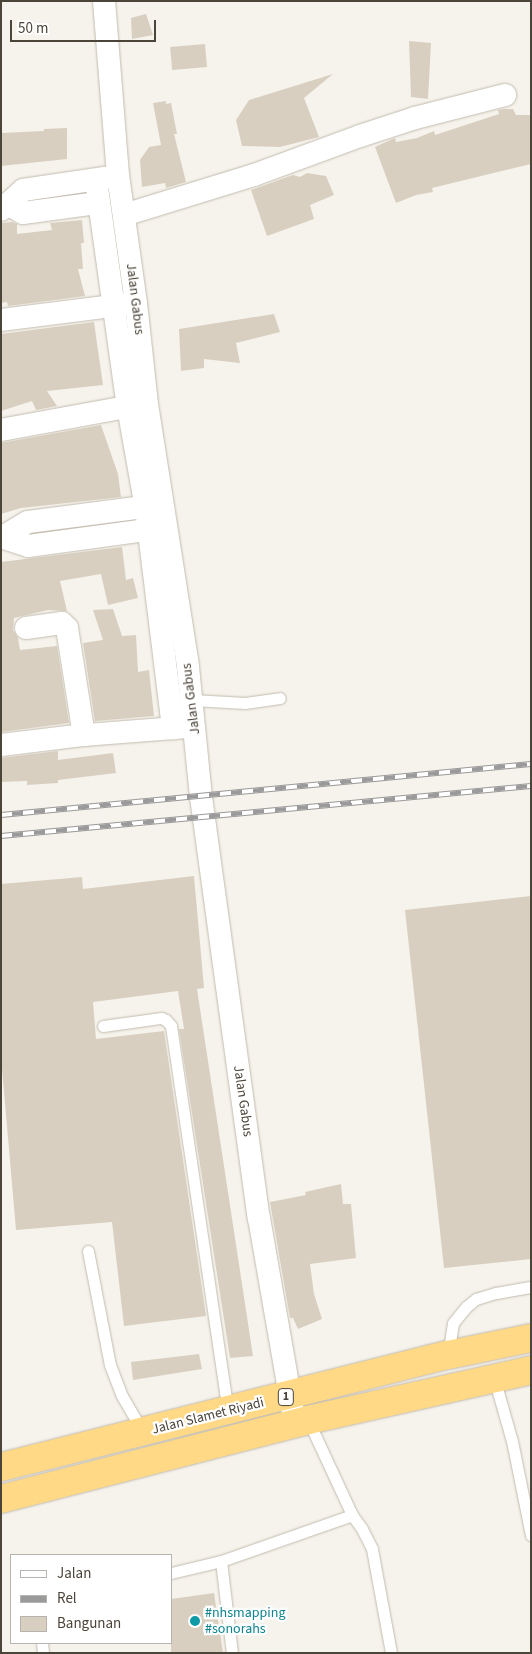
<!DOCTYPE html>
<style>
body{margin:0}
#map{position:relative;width:532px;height:1654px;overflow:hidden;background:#f6f3ec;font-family:"Source Sans 3",sans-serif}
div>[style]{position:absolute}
.building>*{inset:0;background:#d8cfc1;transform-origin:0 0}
.roads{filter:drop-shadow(0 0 1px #c2bbae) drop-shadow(0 0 1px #c2bbae)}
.service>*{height:11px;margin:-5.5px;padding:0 5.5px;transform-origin:5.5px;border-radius:5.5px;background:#fff}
.minor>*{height:22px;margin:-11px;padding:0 11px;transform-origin:11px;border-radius:11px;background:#fff}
.trunk>*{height:28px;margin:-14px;padding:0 14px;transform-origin:14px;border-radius:14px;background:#ffd985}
.rail>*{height:5.5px;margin-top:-2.75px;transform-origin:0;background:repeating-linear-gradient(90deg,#fff 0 11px,#9a9a9a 0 22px);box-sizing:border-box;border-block:1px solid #9a9a9a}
.dots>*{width:14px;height:14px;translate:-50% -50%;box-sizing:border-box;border:2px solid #fff;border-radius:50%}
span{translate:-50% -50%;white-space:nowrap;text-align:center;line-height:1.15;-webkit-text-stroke:4.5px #fff;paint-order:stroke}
.shield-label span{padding:1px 4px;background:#fff;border:1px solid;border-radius:4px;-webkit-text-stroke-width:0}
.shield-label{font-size:12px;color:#4b4439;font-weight:700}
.street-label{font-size:14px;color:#4b4439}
.culture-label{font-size:14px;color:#0d838f}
.left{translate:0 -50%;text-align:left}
.frame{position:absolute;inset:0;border:2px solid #4b4439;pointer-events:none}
.legend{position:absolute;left:10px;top:1554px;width:162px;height:90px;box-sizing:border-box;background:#fff;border:1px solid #b7b4b0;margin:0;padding:6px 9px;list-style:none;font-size:15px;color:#4b4439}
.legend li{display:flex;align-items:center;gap:10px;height:25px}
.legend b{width:25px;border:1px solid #b7b4b0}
.scale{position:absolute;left:10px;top:20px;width:146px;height:22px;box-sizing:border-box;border:2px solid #4b4439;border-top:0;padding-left:6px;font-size:15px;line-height:18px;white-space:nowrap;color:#4b4439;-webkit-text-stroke:4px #fff;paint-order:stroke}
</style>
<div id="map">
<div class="building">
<i style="clip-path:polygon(146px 14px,153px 35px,132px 39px,131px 18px)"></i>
<i style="clip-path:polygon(409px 41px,431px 43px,428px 99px,411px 97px)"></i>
<i style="left:205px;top:44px;width:23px;height:35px;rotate:85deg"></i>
<i style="clip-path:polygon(333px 74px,304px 98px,319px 137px,280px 147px,242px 146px,236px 120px,249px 100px)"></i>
<i style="clip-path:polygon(166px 101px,166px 104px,171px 103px,177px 134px,174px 134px,186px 182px,166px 188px,165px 183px,142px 187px,140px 160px,149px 147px,161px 145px,153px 103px)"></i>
<i style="clip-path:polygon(504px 109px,513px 109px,516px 115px,531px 115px,531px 164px,432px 188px,433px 192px,416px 195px,396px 203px,375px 147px,395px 138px,396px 142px,417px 138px,434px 131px,435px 135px,499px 114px,498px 110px)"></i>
<i style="clip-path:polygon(67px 128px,67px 159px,1px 166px,1px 133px,44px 131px,44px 129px)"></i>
<i style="clip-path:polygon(307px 173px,326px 176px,334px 195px,310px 205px,314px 219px,267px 236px,251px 190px,293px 175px,300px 177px)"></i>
<i style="clip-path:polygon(82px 220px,84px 243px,81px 243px,83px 269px,78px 269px,85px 296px,8px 306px,7px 302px,1px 303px,1px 223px,12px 222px,17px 224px,17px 234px,52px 230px,50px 223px)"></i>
<i style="clip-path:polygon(274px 314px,280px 332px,236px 343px,240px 363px,204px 359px,204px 368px,181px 371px,179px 329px)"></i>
<i style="clip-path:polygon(94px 322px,103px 385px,47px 391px,57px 406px,36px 410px,32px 401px,1px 411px,1px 334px)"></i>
<i style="clip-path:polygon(101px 425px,118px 474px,121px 497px,21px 508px,1px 514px,1px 443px)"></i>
<i style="clip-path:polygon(122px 547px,126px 580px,133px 578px,138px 598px,108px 605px,101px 574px,60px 581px,67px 611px,48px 610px,14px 618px,13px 630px,18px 638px,20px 650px,57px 646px,69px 723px,1px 732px,1px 562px)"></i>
<i style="clip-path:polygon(113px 609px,122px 636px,136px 635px,138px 672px,149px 670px,154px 716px,95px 721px,83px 643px,103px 640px,93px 610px)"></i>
<i style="clip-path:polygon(58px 751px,58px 760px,113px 753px,116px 773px,58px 780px,58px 783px,27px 785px,27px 781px,1px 782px,1px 758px)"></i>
<i style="clip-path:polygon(194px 876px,204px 988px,197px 989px,253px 1356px,230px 1358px,179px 1029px,184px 1029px,178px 991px,93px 1002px,96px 1039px,164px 1031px,206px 1316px,124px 1326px,112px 1222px,16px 1230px,1px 1057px,1px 884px,82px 877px,83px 889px)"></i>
<i style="clip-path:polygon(531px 896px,531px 1259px,444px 1268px,405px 910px)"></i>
<i style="clip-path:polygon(341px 1184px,343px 1204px,351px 1204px,356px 1258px,310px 1264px,314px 1294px,322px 1319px,298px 1329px,293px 1318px,290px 1318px,270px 1202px,306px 1195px,305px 1192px)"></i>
<i style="clip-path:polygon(199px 1354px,202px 1369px,133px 1380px,131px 1362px)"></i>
<i style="clip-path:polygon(214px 1593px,223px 1653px,171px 1653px,171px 1599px)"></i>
</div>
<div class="roads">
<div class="service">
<i style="left:192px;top:700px;width:53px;rotate:3.2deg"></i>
<i style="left:245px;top:703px;width:35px;rotate:-8deg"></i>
<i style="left:103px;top:1026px;width:59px;rotate:-7.9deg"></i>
<i style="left:161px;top:1018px;width:5px;rotate:22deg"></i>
<i style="left:166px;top:1020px;width:8px;rotate:50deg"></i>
<i style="left:171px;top:1026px;width:388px;rotate:81.6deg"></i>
<i style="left:88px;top:1251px;width:116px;rotate:79.1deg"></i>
<i style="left:110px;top:1365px;width:33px;rotate:69deg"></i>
<i style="left:122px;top:1396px;width:42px;rotate:59.7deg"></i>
<i style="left:448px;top:1355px;width:32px;rotate:-81deg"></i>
<i style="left:453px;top:1323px;width:21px;rotate:-51deg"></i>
<i style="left:466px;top:1307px;width:13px;rotate:-39deg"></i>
<i style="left:476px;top:1299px;width:21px;rotate:-17deg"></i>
<i style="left:496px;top:1293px;width:36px;rotate:-10deg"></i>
<i style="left:494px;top:1378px;width:66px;rotate:74.1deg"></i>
<i style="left:512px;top:1441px;width:96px;rotate:78.6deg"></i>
<i style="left:308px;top:1420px;width:105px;rotate:65.1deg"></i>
<i style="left:352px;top:1515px;width:17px;rotate:54deg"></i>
<i style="left:362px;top:1529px;width:22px;rotate:63deg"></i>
<i style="left:372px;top:1549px;width:106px;rotate:79.6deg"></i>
<i style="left:221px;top:1561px;width:93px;rotate:83.2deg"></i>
<i style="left:171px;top:1573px;width:51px;rotate:-13.5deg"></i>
<i style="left:221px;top:1561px;width:139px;rotate:-19.3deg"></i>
<i style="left:42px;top:1643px;width:10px;rotate:84deg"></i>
</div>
<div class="minor">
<i style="left:104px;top:1px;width:175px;rotate:85.4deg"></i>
<i style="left:118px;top:175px;width:129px;rotate:82deg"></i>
<i style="left:136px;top:303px;width:102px;rotate:83.8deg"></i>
<i style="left:147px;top:404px;width:266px;rotate:81.1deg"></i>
<i style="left:188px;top:667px;width:131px;rotate:84.3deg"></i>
<i style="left:201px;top:797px;width:425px;rotate:82.2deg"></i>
<i style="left:259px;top:1218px;width:197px;rotate:80.1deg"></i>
<i style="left:96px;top:180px;width:229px;rotate:82deg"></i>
<i style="left:128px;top:407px;width:103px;rotate:79.9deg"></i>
<i style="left:146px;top:508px;width:222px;rotate:83deg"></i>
<i style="left:8px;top:204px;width:17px;rotate:31deg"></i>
<i style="left:23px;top:213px;width:76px;rotate:-7.6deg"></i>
<i style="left:1px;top:210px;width:30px;rotate:-42deg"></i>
<i style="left:23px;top:190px;width:89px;rotate:-8.4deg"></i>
<i style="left:124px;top:215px;width:136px;rotate:-17.1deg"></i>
<i style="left:254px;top:175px;width:113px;rotate:-20.2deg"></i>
<i style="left:360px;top:136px;width:58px;rotate:-18.1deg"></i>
<i style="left:415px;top:118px;width:93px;rotate:-14.3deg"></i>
<i style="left:1px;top:320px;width:128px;rotate:-7.2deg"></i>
<i style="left:1px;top:430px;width:144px;rotate:-10.4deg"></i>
<i style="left:1px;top:538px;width:31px;rotate:-31deg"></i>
<i style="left:28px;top:522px;width:132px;rotate:-7.4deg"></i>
<i style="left:4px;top:538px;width:25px;rotate:18deg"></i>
<i style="left:28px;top:546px;width:135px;rotate:-7.7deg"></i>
<i style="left:26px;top:628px;width:36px;rotate:-8deg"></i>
<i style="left:62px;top:623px;width:7px;rotate:45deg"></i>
<i style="left:67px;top:628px;width:108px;rotate:81deg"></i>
<i style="left:1px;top:745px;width:84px;rotate:-6.9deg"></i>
<i style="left:84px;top:735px;width:105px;rotate:-4.4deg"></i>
</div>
<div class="trunk">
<i style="left:1px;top:1467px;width:461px;rotate:-14.1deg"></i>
<i style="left:448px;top:1355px;width:85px;rotate:-11.6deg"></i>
<i style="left:1px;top:1499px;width:317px;rotate:-14.4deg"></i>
<i style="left:308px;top:1420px;width:229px;rotate:-12.6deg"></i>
</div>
</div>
<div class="rail">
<i style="left:1px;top:815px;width:532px;rotate:-5.5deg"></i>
<i style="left:1px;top:836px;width:532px;rotate:-5.39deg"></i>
</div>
<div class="dots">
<i style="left:195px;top:1621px;background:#0f9aa8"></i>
</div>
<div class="shield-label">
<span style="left:286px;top:1397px">1</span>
</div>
<div class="street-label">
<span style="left:135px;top:299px;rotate:83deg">Jalan Gabus</span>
<span style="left:191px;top:699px;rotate:-97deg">Jalan Gabus</span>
<span style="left:243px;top:1101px;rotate:82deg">Jalan Gabus</span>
<span style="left:208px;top:1416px;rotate:-14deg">Jalan Slamet Riyadi</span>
</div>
<div class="culture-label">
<span class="left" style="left:205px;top:1621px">#nhsmapping<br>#sonorahs</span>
</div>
<div class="frame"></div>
<ul class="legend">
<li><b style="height:6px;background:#fff"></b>Jalan</li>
<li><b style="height:6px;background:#9a9a9a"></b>Rel</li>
<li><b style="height:14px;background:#d8cfc1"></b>Bangunan</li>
</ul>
<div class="scale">50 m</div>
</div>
